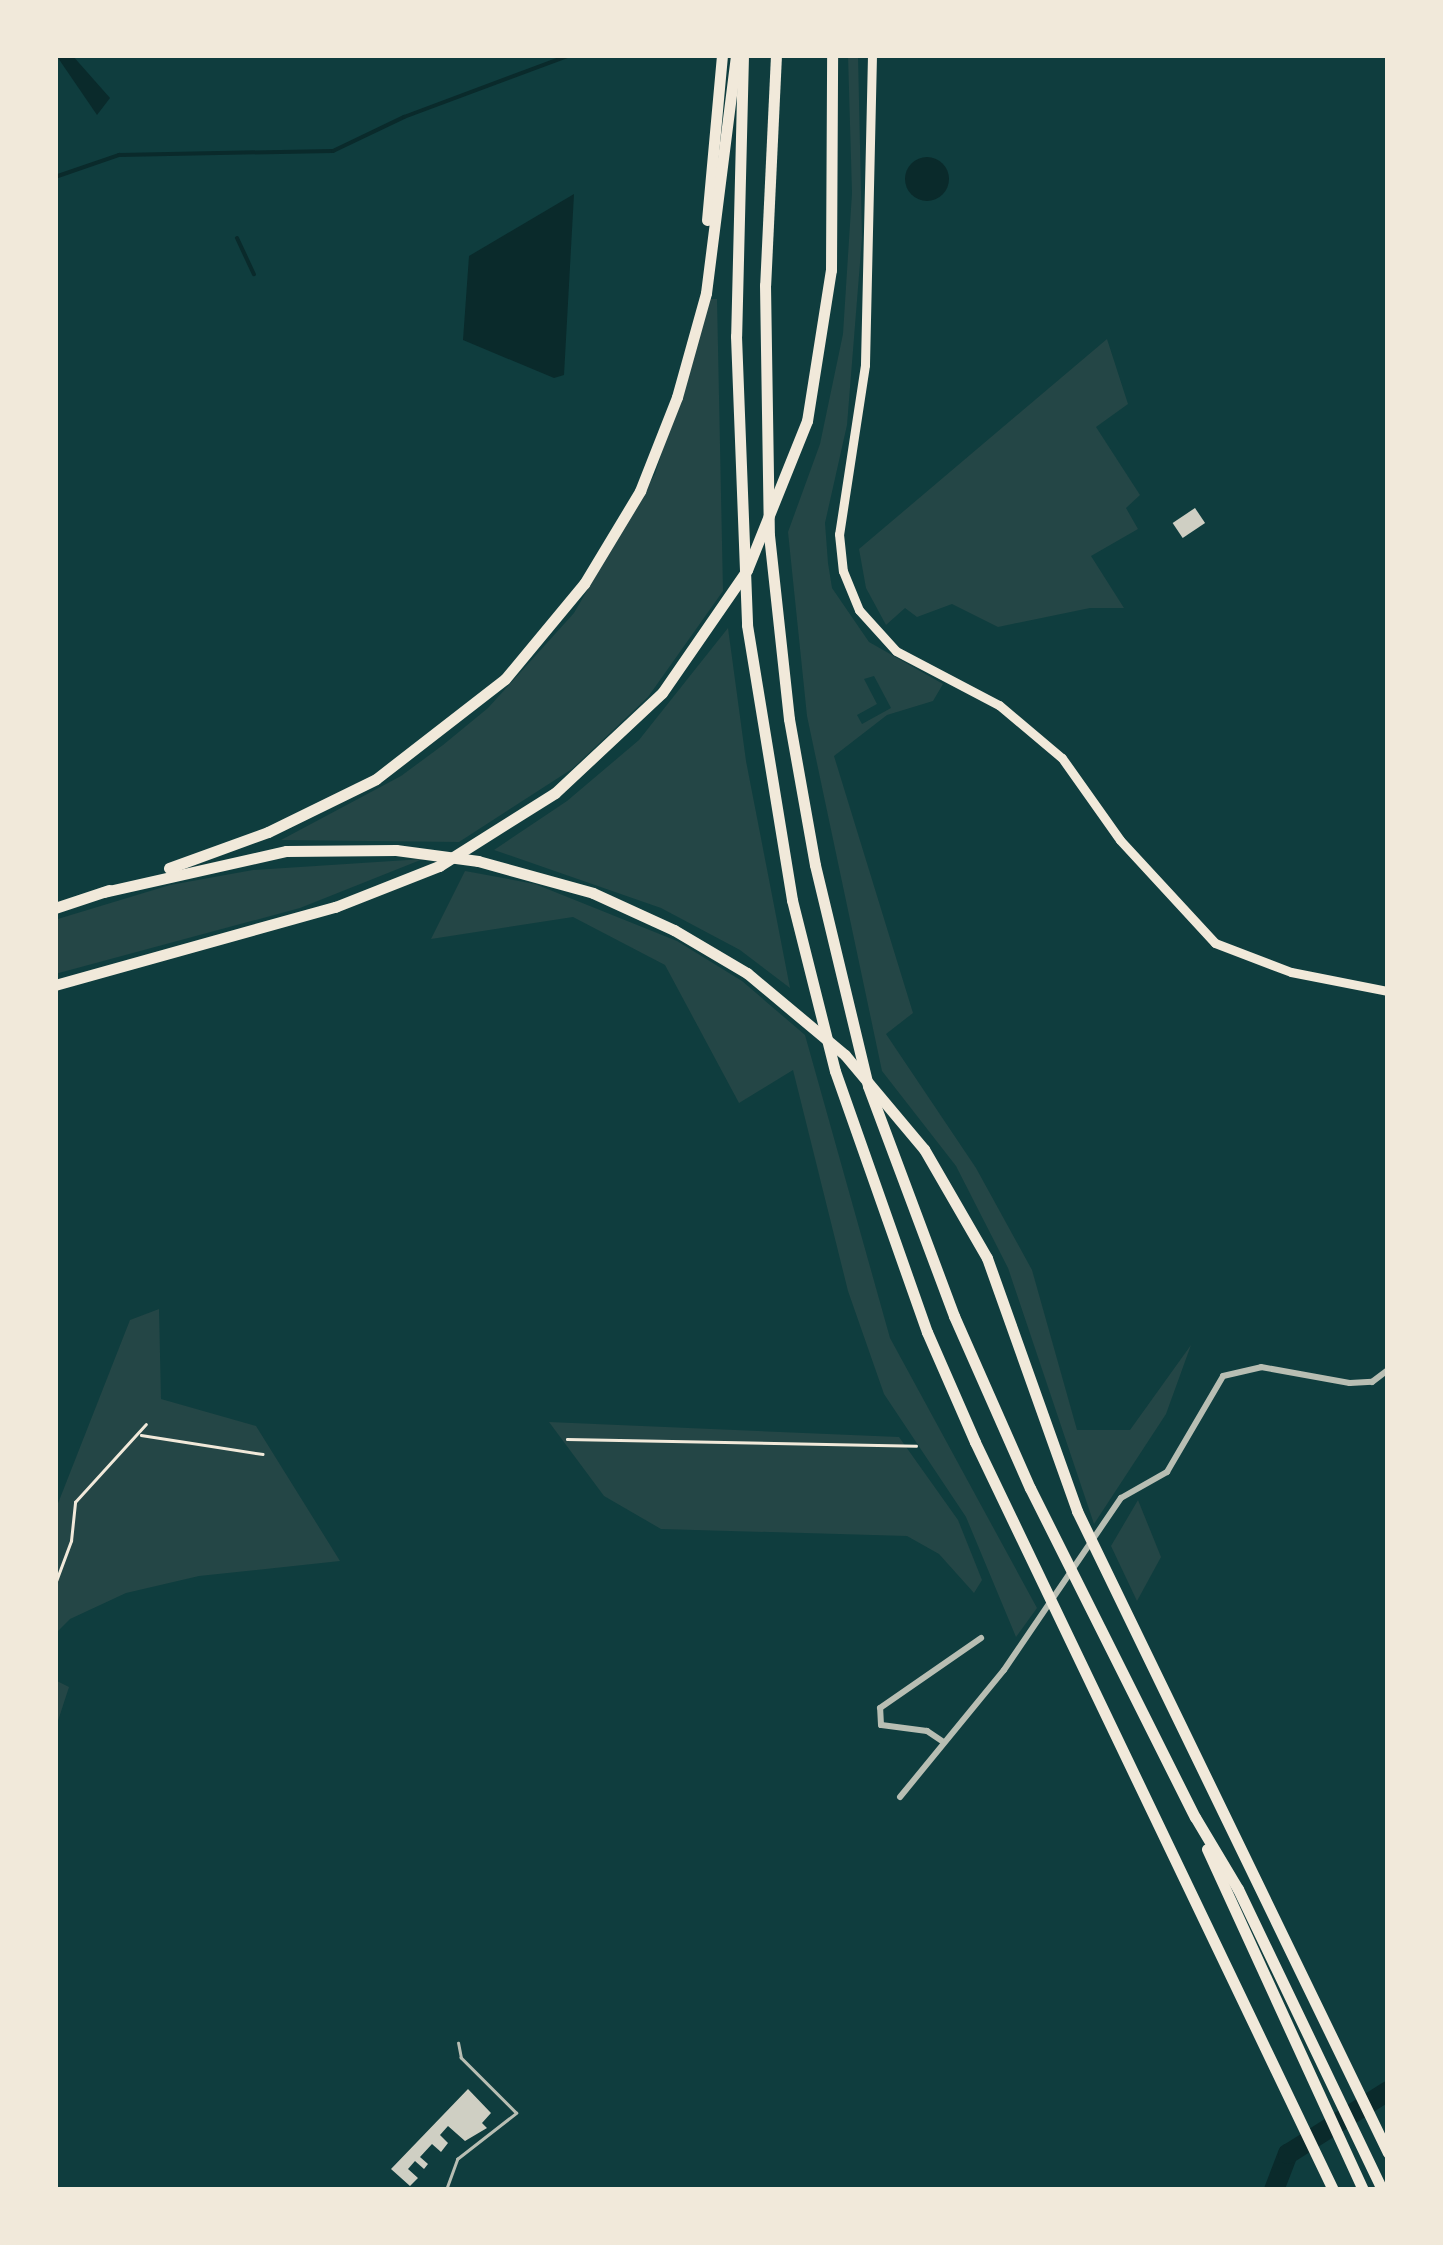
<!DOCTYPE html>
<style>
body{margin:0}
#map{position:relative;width:1443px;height:2245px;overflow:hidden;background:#0f3d3e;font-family:Lato,sans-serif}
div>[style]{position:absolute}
.green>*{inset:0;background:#244646}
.water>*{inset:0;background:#0a2a2b}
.round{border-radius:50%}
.stream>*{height:4px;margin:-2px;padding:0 2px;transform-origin:2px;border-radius:2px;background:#0a2a2b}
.river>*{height:20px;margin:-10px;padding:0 10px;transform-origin:10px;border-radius:10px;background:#0a2a2b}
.building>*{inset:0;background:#cfcfc3;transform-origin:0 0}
.path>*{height:2.5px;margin:-1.25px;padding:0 1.25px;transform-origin:1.25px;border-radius:1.25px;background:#f1e9da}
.service>*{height:2.5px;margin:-1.25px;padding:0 1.25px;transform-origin:1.25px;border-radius:1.25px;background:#b8beb3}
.minor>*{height:6px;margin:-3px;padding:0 3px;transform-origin:3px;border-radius:3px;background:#b8beb3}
.secondary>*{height:9px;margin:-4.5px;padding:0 4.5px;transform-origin:4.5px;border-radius:4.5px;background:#f1e9da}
.motorway>*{height:11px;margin:-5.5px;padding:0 5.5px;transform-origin:5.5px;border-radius:5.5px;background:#f1e9da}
span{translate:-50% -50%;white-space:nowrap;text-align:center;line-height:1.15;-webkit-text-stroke:8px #f1e9da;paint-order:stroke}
.frame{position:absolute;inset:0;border:58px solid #f1e9da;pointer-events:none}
</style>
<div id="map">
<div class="green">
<i style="clip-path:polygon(evenodd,848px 55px,858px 55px,862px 238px,847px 425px,825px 523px,828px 563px,832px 588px,869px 642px,943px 684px,933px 701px,887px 715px,834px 756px,913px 1013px,886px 1034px,976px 1168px,1032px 1270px,1077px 1430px,1130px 1430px,1191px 1345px,1166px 1414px,1094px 1524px,1008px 1268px,956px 1166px,882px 1071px,807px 716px,788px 532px,820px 444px,843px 334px,852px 193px,848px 55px,874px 676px,891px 708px,862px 724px,857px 715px,877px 704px,864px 679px,874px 676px)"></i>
<i style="clip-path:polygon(710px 299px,717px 299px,723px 591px,648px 697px,572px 769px,459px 842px,281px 840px,401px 776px,443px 745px,488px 708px,574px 613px,655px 474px)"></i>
<i style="clip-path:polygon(1107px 339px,1128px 404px,1096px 427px,1140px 495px,1126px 508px,1138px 529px,1091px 556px,1124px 608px,1090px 608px,998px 627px,952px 604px,917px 617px,905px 608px,886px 625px,866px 588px,859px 549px)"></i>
<i style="clip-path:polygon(728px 628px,746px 761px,790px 988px,740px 950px,661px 908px,494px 850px,567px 801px,639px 740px)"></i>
<i style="clip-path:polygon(423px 859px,300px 908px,55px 974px,55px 920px,61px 918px,170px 885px,253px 870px)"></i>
<i style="clip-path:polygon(465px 871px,535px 884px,677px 941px,742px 981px,805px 1035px,890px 1338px,1037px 1608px,1016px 1637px,966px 1517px,884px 1394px,848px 1291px,793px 1070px,739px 1103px,665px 965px,573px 917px,431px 939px)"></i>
<i style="clip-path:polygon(159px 1309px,161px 1399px,256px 1426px,340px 1561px,199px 1576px,126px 1593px,70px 1619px,55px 1634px,55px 1511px,130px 1320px)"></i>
<i style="clip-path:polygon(549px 1422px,899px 1437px,958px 1520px,982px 1580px,974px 1593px,939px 1554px,907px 1536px,661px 1529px,604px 1496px)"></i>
<i style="clip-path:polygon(1138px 1500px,1161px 1557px,1137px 1601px,1111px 1546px)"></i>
<i style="clip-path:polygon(55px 1680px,69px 1687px,55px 1730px)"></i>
</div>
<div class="water">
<i style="clip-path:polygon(56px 55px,72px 55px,110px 98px,97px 115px)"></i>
<i class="round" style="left:905px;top:157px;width:44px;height:44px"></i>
<i style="clip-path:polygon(574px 194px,564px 375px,554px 378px,463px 340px,469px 256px)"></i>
</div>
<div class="stream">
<i style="left:55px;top:177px;width:68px;rotate:-19deg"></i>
<i style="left:119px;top:155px;width:214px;rotate:-1.1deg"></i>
<i style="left:333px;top:151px;width:79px;rotate:-25.6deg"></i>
<i style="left:404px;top:117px;width:177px;rotate:-20.5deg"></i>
<i style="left:237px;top:238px;width:40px;rotate:65deg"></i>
</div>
<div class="river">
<i style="left:1274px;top:2190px;width:39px;rotate:-69deg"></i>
<i style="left:1288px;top:2154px;width:118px;rotate:-32.2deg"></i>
</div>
<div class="building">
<i style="left:1195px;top:508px;width:18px;height:27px;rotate:56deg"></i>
<i style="clip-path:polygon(468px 2089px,491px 2113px,482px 2123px,487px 2128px,465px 2141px,448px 2126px,440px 2135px,448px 2143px,441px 2152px,432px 2144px,420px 2157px,428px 2164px,424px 2169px,415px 2161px,408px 2169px,418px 2178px,410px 2186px,391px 2169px)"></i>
</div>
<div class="path">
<i style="left:141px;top:1435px;width:123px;rotate:8.9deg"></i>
<i style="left:567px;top:1439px;width:349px;rotate:1.1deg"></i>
<i style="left:55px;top:1584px;width:46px;rotate:-69.6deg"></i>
<i style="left:71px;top:1541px;width:39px;rotate:-84deg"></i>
<i style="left:75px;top:1502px;width:105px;rotate:-47.7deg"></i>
</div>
<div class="service">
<i style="left:446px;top:2190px;width:33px;rotate:-70deg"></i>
<i style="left:457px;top:2159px;width:75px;rotate:-37.9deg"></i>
<i style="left:516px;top:2113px;width:78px;rotate:-135deg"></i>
<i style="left:461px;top:2058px;width:15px;rotate:-101deg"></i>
</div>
<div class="minor">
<i style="left:1388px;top:1330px;width:35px;rotate:90deg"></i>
<i style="left:942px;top:1741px;width:18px;rotate:-146deg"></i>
<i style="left:927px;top:1731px;width:46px;rotate:-172.6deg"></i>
<i style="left:881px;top:1725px;width:17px;rotate:-93deg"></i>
<i style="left:880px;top:1708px;width:123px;rotate:-34.7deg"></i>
<i style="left:900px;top:1797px;width:164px;rotate:-50.7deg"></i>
<i style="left:1004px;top:1670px;width:208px;rotate:-55.8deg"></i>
<i style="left:1121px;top:1498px;width:53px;rotate:-29.5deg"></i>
<i style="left:1167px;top:1472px;width:111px;rotate:-59.7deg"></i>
<i style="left:1223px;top:1376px;width:39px;rotate:-13deg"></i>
<i style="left:1261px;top:1367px;width:90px;rotate:10.2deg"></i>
<i style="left:1350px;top:1383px;width:22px;rotate:-3deg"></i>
<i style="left:1372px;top:1382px;width:20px;rotate:-37deg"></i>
</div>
<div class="secondary">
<i style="left:872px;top:55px;width:310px;rotate:91.3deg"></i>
<i style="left:865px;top:365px;width:171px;rotate:98.7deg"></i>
<i style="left:839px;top:534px;width:37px;rotate:84deg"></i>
<i style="left:843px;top:571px;width:42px;rotate:67.7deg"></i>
<i style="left:859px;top:610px;width:55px;rotate:47.9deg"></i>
<i style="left:896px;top:651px;width:116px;rotate:27.7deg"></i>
<i style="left:999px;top:705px;width:82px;rotate:40.1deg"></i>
<i style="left:1062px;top:758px;width:100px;rotate:54.7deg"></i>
<i style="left:1120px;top:840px;width:140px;rotate:47.3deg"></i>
<i style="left:1215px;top:943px;width:81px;rotate:20.9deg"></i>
<i style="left:1291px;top:972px;width:99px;rotate:11.1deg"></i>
</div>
<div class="motorway">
<i style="left:743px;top:55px;width:281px;rotate:91.4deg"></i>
<i style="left:736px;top:336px;width:289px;rotate:87.8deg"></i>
<i style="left:747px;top:625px;width:279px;rotate:80.7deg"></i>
<i style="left:792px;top:900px;width:176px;rotate:75.9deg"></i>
<i style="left:835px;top:1071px;width:277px;rotate:70.6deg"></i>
<i style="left:927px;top:1332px;width:120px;rotate:66.4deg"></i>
<i style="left:975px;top:1442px;width:829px;rotate:64.42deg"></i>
<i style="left:776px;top:55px;width:230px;rotate:92.7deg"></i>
<i style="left:765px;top:285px;width:250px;rotate:89.1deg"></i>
<i style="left:769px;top:535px;width:185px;rotate:83.8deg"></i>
<i style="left:789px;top:719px;width:148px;rotate:79.9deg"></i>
<i style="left:815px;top:865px;width:227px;rotate:76.5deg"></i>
<i style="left:868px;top:1086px;width:246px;rotate:69.5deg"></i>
<i style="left:954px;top:1316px;width:188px;rotate:66.2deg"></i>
<i style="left:1030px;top:1488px;width:368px;rotate:63.4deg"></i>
<i style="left:1195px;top:1817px;width:84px;rotate:59.2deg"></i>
<i style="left:1238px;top:1889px;width:334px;rotate:64.4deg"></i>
<i style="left:707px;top:220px;width:166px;rotate:-84.8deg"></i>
<i style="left:169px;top:868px;width:105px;rotate:-20deg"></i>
<i style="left:268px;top:832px;width:120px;rotate:-26.1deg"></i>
<i style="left:376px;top:779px;width:163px;rotate:-37.8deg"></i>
<i style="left:505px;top:679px;width:124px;rotate:-50.3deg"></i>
<i style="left:584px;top:584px;width:109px;rotate:-58.9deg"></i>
<i style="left:640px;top:491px;width:101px;rotate:-68.5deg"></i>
<i style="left:677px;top:397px;width:108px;rotate:-74.4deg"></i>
<i style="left:706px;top:293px;width:240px;rotate:-82.8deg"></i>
<i style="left:104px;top:892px;width:187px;rotate:-12.7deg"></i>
<i style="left:286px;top:851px;width:110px;rotate:-0.5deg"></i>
<i style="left:396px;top:850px;width:83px;rotate:7.6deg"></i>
<i style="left:478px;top:861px;width:119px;rotate:15.5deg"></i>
<i style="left:593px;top:893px;width:89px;rotate:24.6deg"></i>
<i style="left:674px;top:930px;width:85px;rotate:30.5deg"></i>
<i style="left:747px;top:973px;width:128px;rotate:39.9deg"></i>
<i style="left:845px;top:1055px;width:123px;rotate:50deg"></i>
<i style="left:924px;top:1149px;width:126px;rotate:60deg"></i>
<i style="left:987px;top:1258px;width:269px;rotate:70.4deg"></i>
<i style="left:1077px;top:1511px;width:713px;rotate:64.15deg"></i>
<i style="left:55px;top:908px;width:57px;rotate:-18.4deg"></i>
<i style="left:55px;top:985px;width:291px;rotate:-15.6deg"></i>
<i style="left:335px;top:907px;width:112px;rotate:-21.5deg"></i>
<i style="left:439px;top:866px;width:137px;rotate:-32.2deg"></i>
<i style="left:555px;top:793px;width:146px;rotate:-43.1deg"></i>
<i style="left:662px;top:693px;width:150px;rotate:-55.4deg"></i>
<i style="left:747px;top:570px;width:161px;rotate:-68.1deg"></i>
<i style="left:807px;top:421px;width:153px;rotate:-81deg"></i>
<i style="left:831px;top:270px;width:215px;rotate:-89.7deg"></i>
<i style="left:1207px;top:1849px;width:375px;rotate:65.4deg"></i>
</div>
<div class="frame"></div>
</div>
